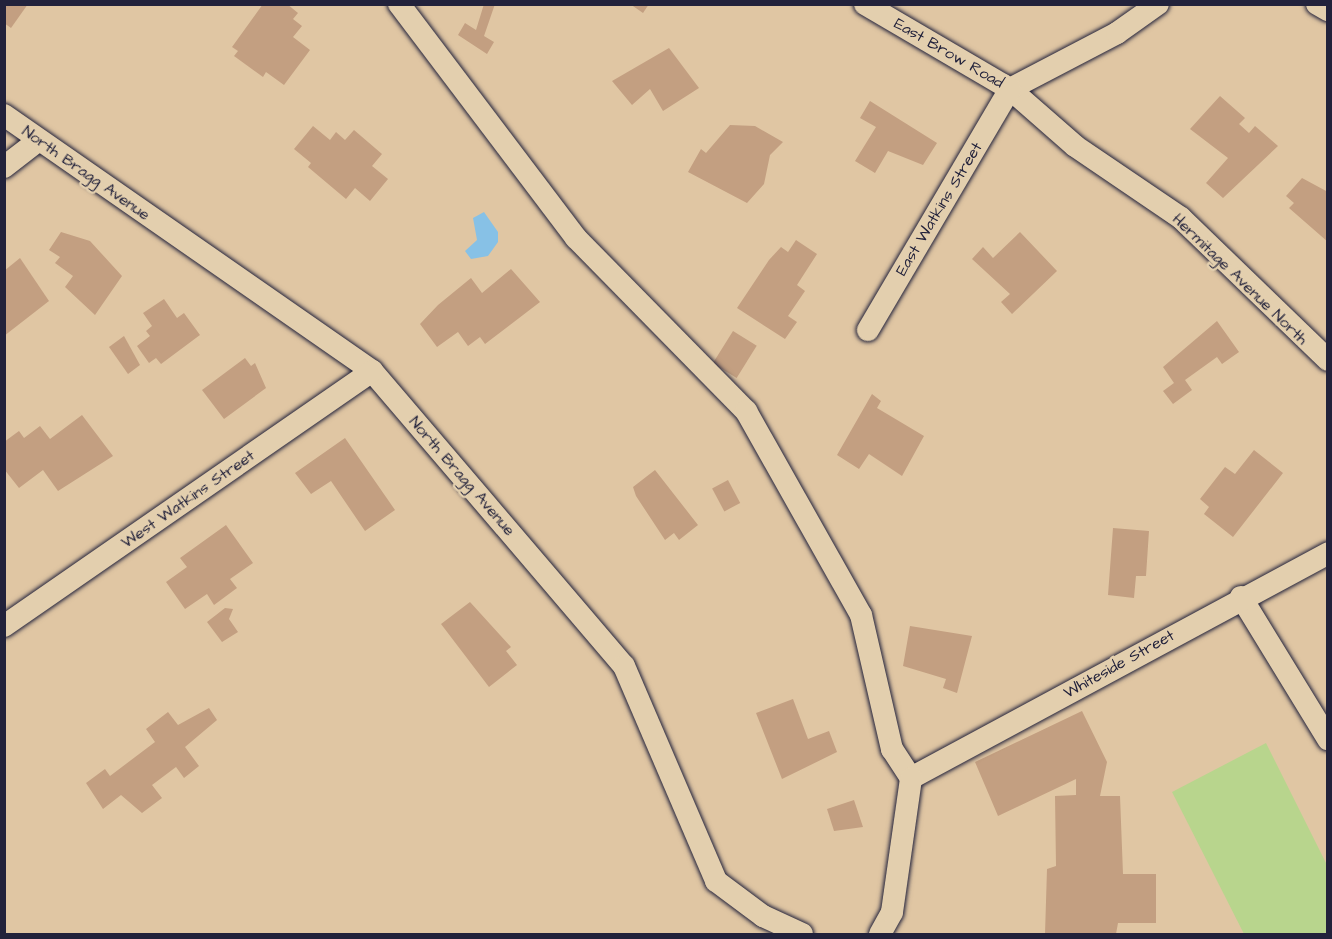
<!DOCTYPE html>
<style>
body{margin:0}
#map{position:relative;width:1332px;height:939px;overflow:hidden;background:#e0c6a3;font-family:"Architects Daughter",sans-serif}
div>[style]{position:absolute}
.green>*{inset:0;background:#b8d58d}
.water>*{inset:0;background:#87c1e6}
.building>*{inset:0;background:#c39f81;transform-origin:0 0}
.roads{filter:drop-shadow(0 0 2px #22223b) drop-shadow(0 0 2px #22223b)}
.minor>*{height:22px;margin:-11px;padding:0 11px;transform-origin:11px;border-radius:11px;background:#e3cfae}
span{translate:-50% -50%;white-space:nowrap;text-align:center;line-height:1.15;-webkit-text-stroke:5px #e3cfae;paint-order:stroke}
.street-label{font-size:16px;color:#22223b}
.frame{position:absolute;inset:0;border:6px solid #22223b;pointer-events:none}
</style>
<div id="map">
<div class="green">
<i style="clip-path:polygon(1266px 743px,1327px 865px,1327px 934px,1244px 934px,1172px 792px)"></i>
</div>
<div class="water">
<i style="clip-path:polygon(484px 212px,498px 232px,498px 242px,488px 256px,471px 259px,465px 251px,477px 240px,473px 218px)"></i>
</div>
<div class="building">
<i style="clip-path:polygon(4px 4px,28px 4px,11px 28px,4px 23px)"></i>
<i style="clip-path:polygon(263px 4px,287px 4px,298px 13px,293px 19px,302px 26px,293px 37px,310px 50px,284px 85px,266px 72px,263px 77px,234px 56px,238px 51px,232px 47px)"></i>
<i style="clip-path:polygon(484px 4px,495px 4px,484px 36px,494px 42px,487px 54px,458px 35px,465px 23px,476px 30px)"></i>
<i style="clip-path:polygon(630px 4px,649px 4px,643px 13px)"></i>
<i style="clip-path:polygon(669px 48px,699px 88px,663px 111px,650px 89px,632px 105px,612px 81px)"></i>
<i style="clip-path:polygon(1220px 96px,1245px 118px,1239px 124px,1249px 133px,1255px 126px,1278px 146px,1223px 198px,1206px 183px,1228px 158px,1190px 129px)"></i>
<i style="clip-path:polygon(870px 101px,937px 143px,923px 165px,888px 151px,875px 173px,855px 161px,876px 127px,860px 118px)"></i>
<i style="clip-path:polygon(730px 125px,755px 126px,783px 142px,770px 155px,764px 184px,747px 203px,688px 172px,701px 149px,706px 153px)"></i>
<i style="clip-path:polygon(313px 126px,330px 140px,336px 132px,345px 140px,354px 130px,382px 154px,372px 166px,388px 179px,370px 201px,355px 188px,346px 199px,308px 167px,311px 163px,294px 149px)"></i>
<i style="clip-path:polygon(1302px 178px,1328px 192px,1328px 242px,1289px 208px,1294px 203px,1286px 196px)"></i>
<i style="clip-path:polygon(61px 232px,90px 241px,122px 276px,95px 315px,65px 287px,73px 276px,55px 263px,60px 257px,49px 250px)"></i>
<i style="clip-path:polygon(1020px 232px,1057px 271px,1012px 314px,1001px 302px,1010px 294px,972px 259px,983px 247px,993px 258px)"></i>
<i style="clip-path:polygon(796px 240px,817px 254px,797px 285px,805px 291px,788px 316px,797px 322px,785px 339px,737px 308px,769px 260px,781px 247px,788px 252px)"></i>
<i style="clip-path:polygon(20px 258px,49px 301px,4px 336px,4px 271px)"></i>
<i style="clip-path:polygon(511px 269px,540px 302px,485px 344px,480px 337px,468px 346px,458px 332px,437px 347px,420px 324px,438px 305px,471px 278px,482px 293px)"></i>
<i style="clip-path:polygon(164px 299px,177px 318px,184px 313px,200px 335px,161px 364px,156px 358px,149px 363px,137px 346px,150px 336px,146px 331px,152px 326px,143px 313px)"></i>
<i style="clip-path:polygon(1217px 321px,1239px 352px,1222px 364px,1217px 357px,1185px 380px,1192px 390px,1173px 404px,1163px 391px,1174px 383px,1163px 367px)"></i>
<i style="left:733px;top:331px;width:28px;height:38px;rotate:32deg"></i>
<i style="clip-path:polygon(124px 336px,140px 365px,128px 374px,109px 347px)"></i>
<i style="clip-path:polygon(245px 358px,251px 366px,255px 363px,266px 388px,224px 419px,202px 390px)"></i>
<i style="clip-path:polygon(872px 394px,881px 401px,877px 408px,924px 436px,902px 476px,869px 454px,859px 469px,837px 455px)"></i>
<i style="clip-path:polygon(82px 415px,113px 456px,58px 491px,43px 470px,19px 488px,4px 469px,4px 442px,19px 431px,24px 438px,40px 426px,50px 439px)"></i>
<i style="clip-path:polygon(345px 438px,395px 510px,365px 531px,331px 481px,311px 494px,295px 473px)"></i>
<i style="clip-path:polygon(1254px 450px,1283px 473px,1233px 537px,1204px 514px,1209px 507px,1200px 499px,1225px 467px,1235px 474px)"></i>
<i style="clip-path:polygon(655px 470px,698px 525px,679px 540px,674px 533px,665px 540px,636px 496px,633px 487px)"></i>
<i style="left:728px;top:480px;width:26px;height:18px;rotate:62deg"></i>
<i style="clip-path:polygon(226px 525px,253px 563px,230px 579px,237px 588px,214px 605px,207px 594px,185px 609px,166px 582px,187px 567px,180px 558px)"></i>
<i style="clip-path:polygon(1113px 528px,1149px 531px,1146px 576px,1136px 576px,1134px 598px,1108px 595px)"></i>
<i style="clip-path:polygon(470px 602px,511px 647px,506px 651px,517px 665px,489px 687px,441px 624px)"></i>
<i style="clip-path:polygon(225px 608px,233px 609px,229px 619px,238px 632px,222px 642px,207px 622px)"></i>
<i style="clip-path:polygon(910px 626px,972px 636px,957px 693px,943px 688px,946px 679px,903px 666px)"></i>
<i style="clip-path:polygon(793px 699px,808px 739px,829px 731px,837px 752px,782px 779px,756px 713px)"></i>
<i style="clip-path:polygon(209px 708px,217px 720px,185px 747px,199px 766px,184px 778px,176px 767px,152px 785px,162px 798px,142px 813px,121px 795px,103px 809px,86px 783px,105px 769px,110px 776px,155px 742px,146px 729px,168px 712px,178px 725px)"></i>
<i style="clip-path:polygon(1082px 711px,1107px 762px,1100px 796px,1120px 796px,1123px 874px,1156px 874px,1156px 923px,1118px 923px,1116px 934px,1045px 934px,1047px 869px,1056px 866px,1055px 796px,1076px 795px,1076px 779px,998px 816px,975px 762px)"></i>
<i style="clip-path:polygon(854px 800px,863px 827px,834px 831px,827px 809px)"></i>
</div>
<div class="roads">
<div class="minor">
<i style="left:399px;top:4px;width:293px;rotate:52.9deg"></i>
<i style="left:576px;top:238px;width:243px;rotate:45.5deg"></i>
<i style="left:746px;top:411px;width:234px;rotate:60.6deg"></i>
<i style="left:861px;top:615px;width:138px;rotate:77deg"></i>
<i style="left:892px;top:749px;width:35px;rotate:57deg"></i>
<i style="left:865px;top:4px;width:168px;rotate:30.4deg"></i>
<i style="left:1010px;top:89px;width:86px;rotate:41.2deg"></i>
<i style="left:1075px;top:146px;width:128px;rotate:34.2deg"></i>
<i style="left:1181px;top:218px;width:204px;rotate:44deg"></i>
<i style="left:1317px;top:4px;width:13px;rotate:29deg"></i>
<i style="left:1010px;top:89px;width:121px;rotate:-27.6deg"></i>
<i style="left:1117px;top:33px;width:50px;rotate:-35.3deg"></i>
<i style="left:4px;top:115px;width:448px;rotate:34.8deg"></i>
<i style="left:372px;top:371px;width:388px;rotate:49.5deg"></i>
<i style="left:624px;top:666px;width:234px;rotate:66.8deg"></i>
<i style="left:716px;top:881px;width:59px;rotate:36.7deg"></i>
<i style="left:763px;top:916px;width:43px;rotate:24.8deg"></i>
<i style="left:4px;top:167px;width:44px;rotate:-37.6deg"></i>
<i style="left:868px;top:330px;width:280px;rotate:-59.5deg"></i>
<i style="left:1241px;top:597px;width:167px;rotate:58.5deg"></i>
<i style="left:4px;top:626px;width:448px;rotate:-34.7deg"></i>
<i style="left:911px;top:778px;width:474px;rotate:-28.3deg"></i>
<i style="left:880px;top:934px;width:25px;rotate:-61deg"></i>
<i style="left:892px;top:912px;width:135px;rotate:-81.9deg"></i>
</div>
</div>
<div class="street-label">
<span style="left:949px;top:53px;rotate:30deg">East Brow Road</span>
<span style="left:86px;top:173px;rotate:35deg">North Bragg Avenue</span>
<span style="left:939px;top:209px;rotate:-59deg">East Watkins Street</span>
<span style="left:1240px;top:279px;rotate:44deg">Hermitage Avenue North</span>
<span style="left:462px;top:476px;rotate:49deg">North Bragg Avenue</span>
<span style="left:188px;top:499px;rotate:-35deg">West Watkins Street</span>
<span style="left:1119px;top:664px;rotate:-29deg">Whiteside Street</span>
</div>
<div class="frame"></div>
</div>
